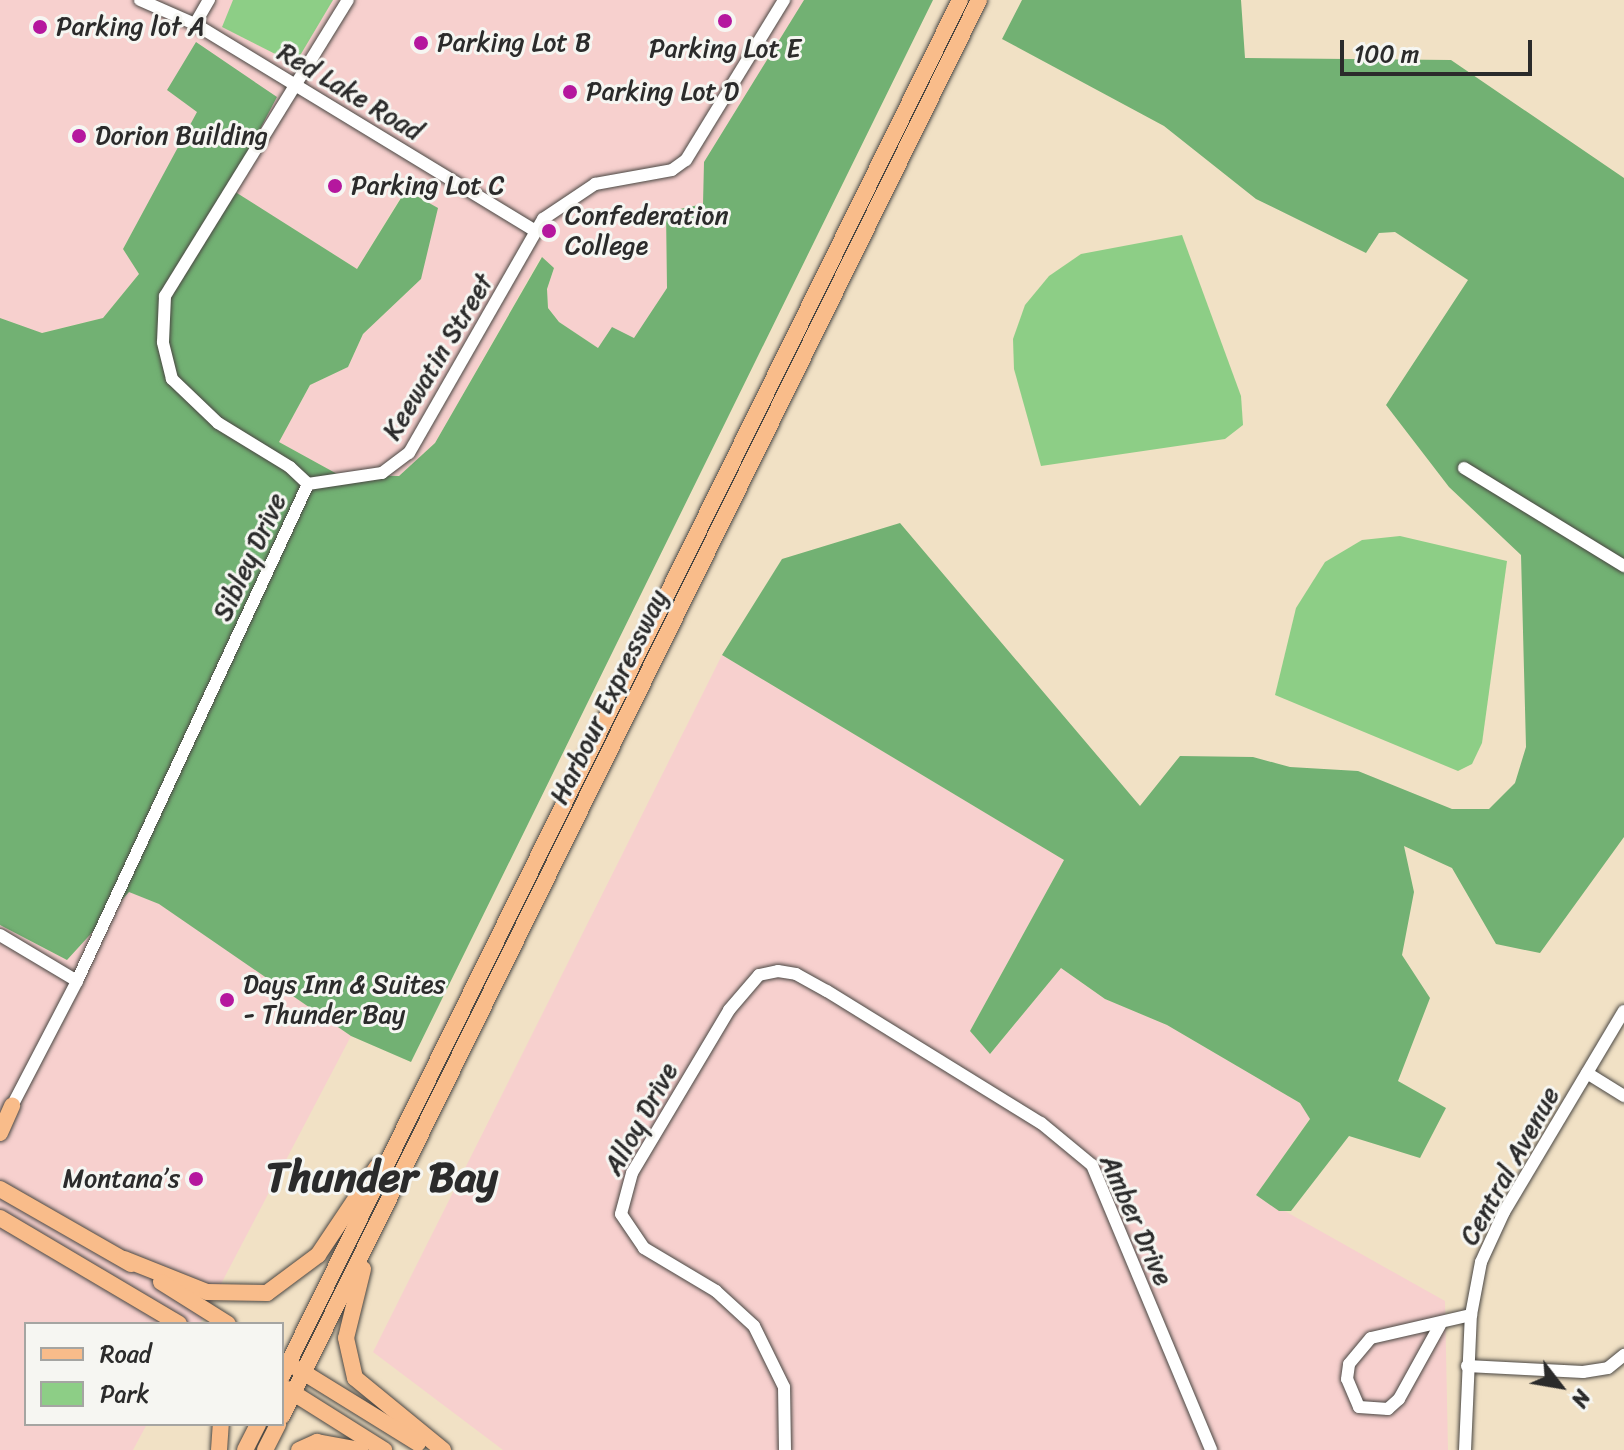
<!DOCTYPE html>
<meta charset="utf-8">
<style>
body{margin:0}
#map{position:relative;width:1624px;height:1450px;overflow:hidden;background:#f1e1c5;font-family:Sriracha,sans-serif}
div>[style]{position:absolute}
.built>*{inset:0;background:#f7d0ce}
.green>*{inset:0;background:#8dce86}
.forest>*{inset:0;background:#72b173}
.roads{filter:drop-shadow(0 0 2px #494642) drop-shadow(0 0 2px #494642)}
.minor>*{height:12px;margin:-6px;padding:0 6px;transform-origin:6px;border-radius:6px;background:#fff}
.major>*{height:16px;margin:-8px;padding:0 8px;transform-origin:8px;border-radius:8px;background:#f9bc8a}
.dots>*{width:22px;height:22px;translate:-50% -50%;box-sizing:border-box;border:4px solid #f6f6f2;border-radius:50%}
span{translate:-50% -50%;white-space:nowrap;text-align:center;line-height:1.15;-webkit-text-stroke:6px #f6f6f2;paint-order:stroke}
.poi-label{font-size:26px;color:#2b2b2b}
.left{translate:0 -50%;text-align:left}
.right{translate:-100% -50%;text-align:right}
.street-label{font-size:26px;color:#2b2b2b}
.town-label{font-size:42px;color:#2b2b2b;font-weight:700}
.legend{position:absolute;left:24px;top:1322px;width:260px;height:104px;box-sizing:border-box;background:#f6f6f2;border:2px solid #a5a5a2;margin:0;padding:10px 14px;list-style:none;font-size:24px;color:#2b2b2b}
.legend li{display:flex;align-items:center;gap:16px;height:40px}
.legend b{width:40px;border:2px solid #a5a5a2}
.north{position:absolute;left:1520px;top:1346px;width:80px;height:80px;-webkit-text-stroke:6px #f6f6f2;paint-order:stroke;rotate:121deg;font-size:22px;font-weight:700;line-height:32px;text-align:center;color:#2b2b2b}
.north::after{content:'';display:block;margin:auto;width:28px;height:36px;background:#2b2b2b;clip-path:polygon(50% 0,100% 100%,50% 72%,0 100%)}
.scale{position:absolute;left:1340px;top:40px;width:192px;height:36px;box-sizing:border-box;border:4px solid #2b2b2b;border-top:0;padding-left:10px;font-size:24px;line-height:28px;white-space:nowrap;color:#2b2b2b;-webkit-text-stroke:6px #f6f6f2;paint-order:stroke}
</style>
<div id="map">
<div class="built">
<i style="clip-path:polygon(0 0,804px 0,704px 162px,704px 204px,666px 212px,667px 288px,634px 339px,598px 348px,559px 322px,548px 308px,547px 289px,554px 268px,541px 257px,435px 443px,399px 476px,339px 475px,279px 442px,310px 385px,348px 367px,363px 334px,421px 279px,405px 190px,357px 269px,228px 188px,198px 112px,123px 249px,139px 274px,103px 318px,41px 333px,0 318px)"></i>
<i style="clip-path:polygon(722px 655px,1064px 860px,970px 1031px,991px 1053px,1061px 968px,1105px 999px,1167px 1025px,1300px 1103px,1310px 1118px,1256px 1195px,1445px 1301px,1448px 1450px,503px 1450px,373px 1352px)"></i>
<i style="clip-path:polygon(128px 891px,159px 903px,351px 1036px,200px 1324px,26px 1324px,26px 1424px,147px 1424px,133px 1450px,0 1450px,0 925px,67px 960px)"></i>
</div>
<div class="green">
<i style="clip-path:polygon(233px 0,333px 0,295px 64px,222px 27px)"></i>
<i style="clip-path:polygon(1182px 235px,1241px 396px,1243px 425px,1225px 439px,1041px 466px,1014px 369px,1013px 339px,1025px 305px,1049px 276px,1081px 254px)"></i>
<i style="clip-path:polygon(1400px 536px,1507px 561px,1482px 743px,1472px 764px,1458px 771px,1275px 695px,1296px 608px,1325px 562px,1362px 540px)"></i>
</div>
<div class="forest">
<i style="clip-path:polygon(804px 0,933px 0,411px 1062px,351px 1036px,159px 904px,129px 892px,67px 960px,0 925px,0 318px,42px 333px,103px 318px,139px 274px,123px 249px,197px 112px,167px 90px,196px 42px,277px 97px,229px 188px,357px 269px,406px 190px,438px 208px,421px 279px,363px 334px,348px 367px,310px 385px,279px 442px,339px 475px,399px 476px,435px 443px,542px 257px,554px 268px,547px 289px,548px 308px,559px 322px,598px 348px,612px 327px,634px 338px,667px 288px,666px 212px,703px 204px,704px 162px)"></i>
<i style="clip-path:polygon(1022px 0,1241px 0,1245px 58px,1451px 60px,1624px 178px,1624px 837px,1540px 953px,1496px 944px,1452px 868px,1404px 846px,1414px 892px,1402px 955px,1430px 998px,1398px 1081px,1446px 1108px,1420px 1158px,1349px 1136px,1291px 1211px,1279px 1211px,1256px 1195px,1310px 1119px,1300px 1103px,1167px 1025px,1105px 999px,1061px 968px,990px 1054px,970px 1031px,1064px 860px,722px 655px,782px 559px,900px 523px,1140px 806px,1180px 756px,1253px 757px,1290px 767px,1358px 771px,1452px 809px,1489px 809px,1515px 783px,1526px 747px,1521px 555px,1449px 487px,1386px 405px,1468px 280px,1395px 232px,1379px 233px,1366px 253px,1256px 199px,1164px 126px,1002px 39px)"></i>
</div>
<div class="roads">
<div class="minor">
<i style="left:140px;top:0;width:60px;rotate:23.6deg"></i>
<i style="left:195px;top:24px;width:397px;rotate:31.3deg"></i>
<i style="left:195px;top:24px;width:28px;rotate:-60deg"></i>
<i style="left:1464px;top:468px;width:188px;rotate:31.5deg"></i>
<i style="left:308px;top:484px;width:75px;rotate:-8.5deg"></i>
<i style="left:382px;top:473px;width:34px;rotate:-37deg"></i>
<i style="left:409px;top:453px;width:270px;rotate:-60.2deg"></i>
<i style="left:543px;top:219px;width:63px;rotate:-33.9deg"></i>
<i style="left:595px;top:184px;width:78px;rotate:-10.3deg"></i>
<i style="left:672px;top:170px;width:17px;rotate:-36deg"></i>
<i style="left:686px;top:160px;width:188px;rotate:-58.5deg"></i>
<i style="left:308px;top:484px;width:25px;rotate:-137deg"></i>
<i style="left:290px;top:467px;width:84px;rotate:-148.6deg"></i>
<i style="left:218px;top:423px;width:64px;rotate:-136.3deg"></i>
<i style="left:172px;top:379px;width:38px;rotate:-104deg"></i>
<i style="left:163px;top:342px;width:46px;rotate:-87.5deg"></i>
<i style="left:165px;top:296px;width:348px;rotate:-58.3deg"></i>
<i style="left:0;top:935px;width:90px;rotate:30.9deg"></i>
<i style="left:1587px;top:1073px;width:44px;rotate:31.9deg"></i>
<i style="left:12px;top:1106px;width:141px;rotate:-62.5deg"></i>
<i style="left:77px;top:981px;width:548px;rotate:-65.07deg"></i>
<i style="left:1440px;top:1325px;width:85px;rotate:119deg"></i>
<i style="left:1399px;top:1399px;width:15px;rotate:138deg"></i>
<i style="left:1388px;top:1409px;width:29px;rotate:-176deg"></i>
<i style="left:1359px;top:1407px;width:30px;rotate:-113deg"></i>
<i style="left:1347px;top:1379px;width:15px;rotate:-82deg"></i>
<i style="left:1349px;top:1364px;width:34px;rotate:-50deg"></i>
<i style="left:1371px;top:1338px;width:103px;rotate:-13deg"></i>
<i style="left:1467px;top:1366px;width:116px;rotate:3deg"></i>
<i style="left:1583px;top:1372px;width:25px;rotate:-9deg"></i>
<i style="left:1608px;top:1368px;width:21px;rotate:-39deg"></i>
<i style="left:785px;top:1450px;width:63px;rotate:-90.9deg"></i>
<i style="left:784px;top:1387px;width:68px;rotate:-116.2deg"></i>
<i style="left:754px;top:1326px;width:52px;rotate:-137.4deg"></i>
<i style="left:716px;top:1291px;width:84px;rotate:-149.2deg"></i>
<i style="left:644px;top:1248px;width:41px;rotate:-124.1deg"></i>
<i style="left:621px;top:1214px;width:42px;rotate:-75deg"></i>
<i style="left:632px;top:1173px;width:190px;rotate:-59.2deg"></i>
<i style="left:729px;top:1010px;width:46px;rotate:-49.4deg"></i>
<i style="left:759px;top:975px;width:19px;rotate:-12deg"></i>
<i style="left:778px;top:971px;width:18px;rotate:9deg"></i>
<i style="left:796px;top:974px;width:35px;rotate:29deg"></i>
<i style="left:827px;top:991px;width:251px;rotate:31.7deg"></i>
<i style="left:1041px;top:1123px;width:66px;rotate:39.5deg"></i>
<i style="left:1092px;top:1165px;width:309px;rotate:67.3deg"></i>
<i style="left:1465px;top:1450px;width:135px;rotate:-87.5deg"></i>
<i style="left:1471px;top:1315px;width:54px;rotate:-79.3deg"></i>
<i style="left:1481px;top:1262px;width:55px;rotate:-65.3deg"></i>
<i style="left:1504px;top:1212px;width:234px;rotate:-59.2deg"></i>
</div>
<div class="major">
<i style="left:0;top:1133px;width:30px;rotate:-66deg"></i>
<i style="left:0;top:1189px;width:151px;rotate:29.8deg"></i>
<i style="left:0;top:1218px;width:208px;rotate:30.6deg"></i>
<i style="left:124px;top:1259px;width:89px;rotate:21.7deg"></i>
<i style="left:207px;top:1292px;width:60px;rotate:1deg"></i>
<i style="left:267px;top:1293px;width:64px;rotate:-36.7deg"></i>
<i style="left:318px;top:1255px;width:106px;rotate:-56.2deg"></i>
<i style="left:363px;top:1269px;width:71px;rotate:103.8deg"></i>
<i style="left:346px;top:1338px;width:41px;rotate:77.3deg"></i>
<i style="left:355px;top:1378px;width:114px;rotate:39.3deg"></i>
<i style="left:161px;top:1282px;width:79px;rotate:32.1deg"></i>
<i style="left:298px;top:1369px;width:141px;rotate:31.7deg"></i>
<i style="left:282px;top:1376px;width:1534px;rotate:-63.77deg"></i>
<i style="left:287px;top:1389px;width:115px;rotate:32.2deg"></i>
<i style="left:282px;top:1416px;width:1578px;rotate:-63.79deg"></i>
<i style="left:219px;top:1450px;width:26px;rotate:-86deg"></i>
<i style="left:245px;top:1450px;width:29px;rotate:-63deg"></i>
<i style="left:265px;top:1450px;width:29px;rotate:-63deg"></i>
<i style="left:299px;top:1450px;width:20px;rotate:-24deg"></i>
<i style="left:317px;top:1442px;width:44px;rotate:10.5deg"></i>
</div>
</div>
<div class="dots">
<i style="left:725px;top:21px;background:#b5179e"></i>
<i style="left:40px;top:27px;background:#b5179e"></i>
<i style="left:421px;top:43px;background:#b5179e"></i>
<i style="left:570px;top:92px;background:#b5179e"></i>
<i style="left:79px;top:136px;background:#b5179e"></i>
<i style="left:335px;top:186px;background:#b5179e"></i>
<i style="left:549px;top:231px;background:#b5179e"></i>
<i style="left:227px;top:1000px;background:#b5179e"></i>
<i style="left:196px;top:1179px;background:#b5179e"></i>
</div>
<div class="poi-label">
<span class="left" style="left:56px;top:27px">Parking lot A</span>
<span class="left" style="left:437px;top:43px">Parking Lot B</span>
<span style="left:725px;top:49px">Parking Lot E</span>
<span class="left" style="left:586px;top:92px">Parking Lot D</span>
<span class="left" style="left:95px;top:136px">Dorion Building</span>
<span class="left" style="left:351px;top:186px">Parking Lot C</span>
<span class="left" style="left:565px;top:231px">Confederation<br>College</span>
<span class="left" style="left:243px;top:1000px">Days Inn &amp; Suites<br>- Thunder Bay</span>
<span class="right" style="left:180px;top:1179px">Montana’s</span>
</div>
<div class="street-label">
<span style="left:350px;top:92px;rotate:31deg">Red Lake Road</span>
<span style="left:438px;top:357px;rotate:-59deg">Keewatin Street</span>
<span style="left:250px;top:557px;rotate:-65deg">Sibley Drive</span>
<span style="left:609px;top:697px;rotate:-64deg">Harbour Expressway</span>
<span style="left:641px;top:1119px;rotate:-61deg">Alloy Drive</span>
<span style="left:1510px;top:1166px;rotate:-61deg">Central Avenue</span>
<span style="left:1136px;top:1220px;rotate:66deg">Amber Drive</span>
</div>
<div class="town-label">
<span style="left:382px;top:1177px">Thunder Bay</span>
</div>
<ul class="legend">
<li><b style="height:10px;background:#f9bc8a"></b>Road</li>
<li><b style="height:22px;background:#8dce86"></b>Park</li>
</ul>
<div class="north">N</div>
<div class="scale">100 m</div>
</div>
